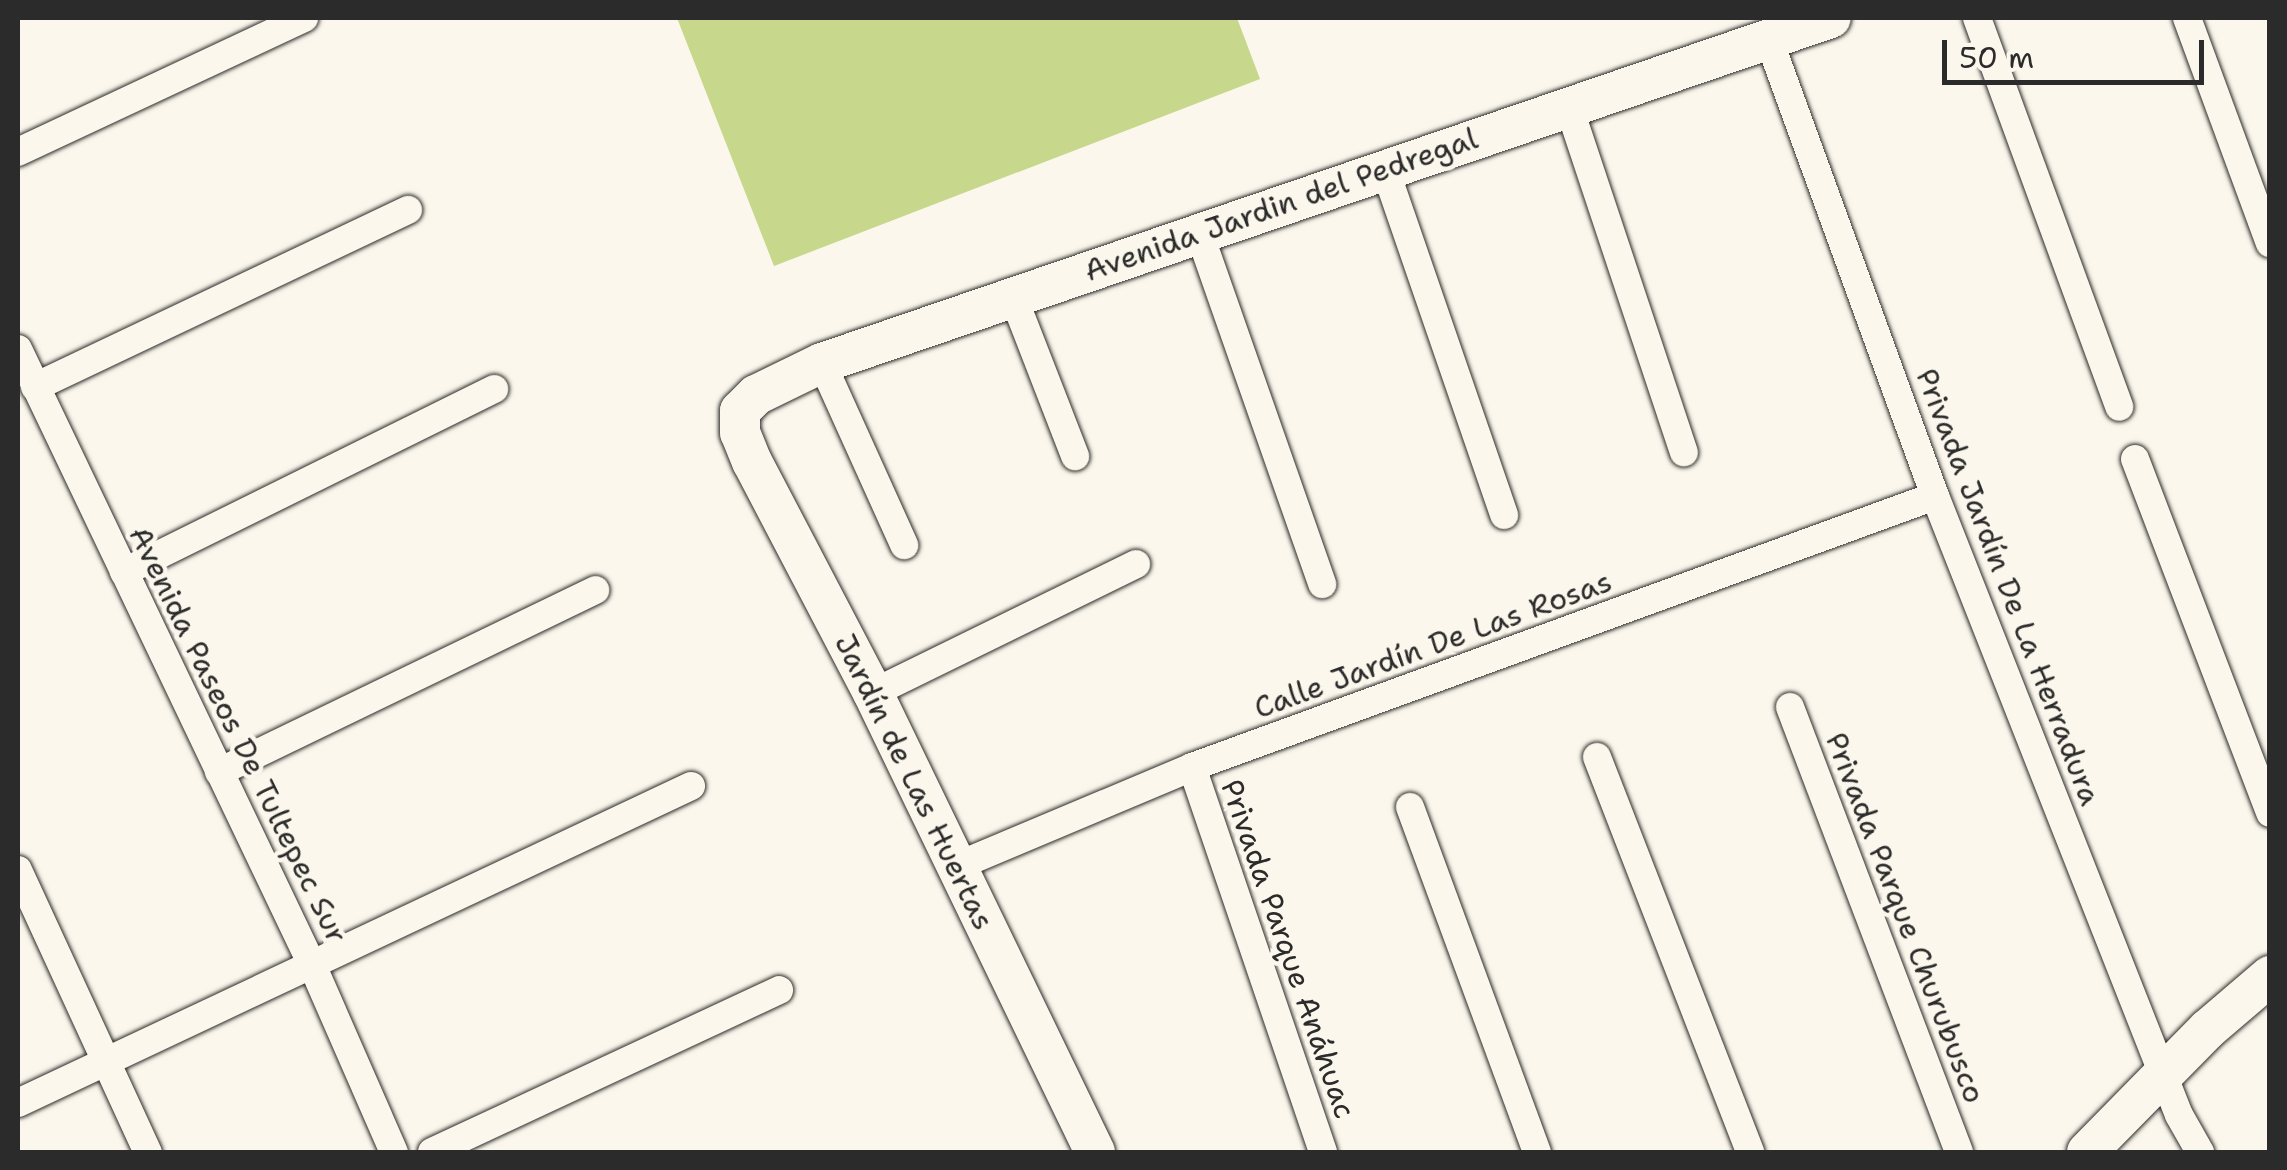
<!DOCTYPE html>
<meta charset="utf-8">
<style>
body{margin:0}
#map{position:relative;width:2287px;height:1170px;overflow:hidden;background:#fbf7ec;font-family:"Shantell Sans",sans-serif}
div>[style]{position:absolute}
.green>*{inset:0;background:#c7d78b}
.roads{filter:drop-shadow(0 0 2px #2b2b2b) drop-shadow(0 0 2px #2b2b2b)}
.street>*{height:28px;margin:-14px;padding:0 14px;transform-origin:14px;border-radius:14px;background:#fbf7ec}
.secondary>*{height:40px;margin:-20px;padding:0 20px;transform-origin:20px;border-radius:20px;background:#fbf7ec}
span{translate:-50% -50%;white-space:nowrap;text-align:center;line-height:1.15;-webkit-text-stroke:9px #fbf7ec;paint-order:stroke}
.street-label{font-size:30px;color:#2b2b2b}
.frame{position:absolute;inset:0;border:20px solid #2b2b2b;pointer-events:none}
.scale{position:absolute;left:1942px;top:40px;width:262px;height:45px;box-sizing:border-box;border:5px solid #2b2b2b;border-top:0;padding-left:12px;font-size:30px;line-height:35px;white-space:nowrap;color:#2b2b2b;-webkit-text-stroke:8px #fbf7ec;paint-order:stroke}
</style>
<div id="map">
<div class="green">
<i style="clip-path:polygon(677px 18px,1237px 18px,1260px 79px,774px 266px)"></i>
</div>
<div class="roads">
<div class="street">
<i style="left:1977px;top:18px;width:414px;rotate:69.9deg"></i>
<i style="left:2187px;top:18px;width:240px;rotate:69.8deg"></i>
<i style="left:1769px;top:40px;width:485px;rotate:70deg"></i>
<i style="left:1935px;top:496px;width:665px;rotate:68.49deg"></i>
<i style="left:2179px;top:1115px;width:43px;rotate:60.4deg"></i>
<i style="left:1569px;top:107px;width:364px;rotate:71.6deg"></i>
<i style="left:18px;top:152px;width:316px;rotate:-25.1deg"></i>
<i style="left:1385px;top:169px;width:366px;rotate:71deg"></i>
<i style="left:1200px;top:235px;width:370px;rotate:70.7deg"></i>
<i style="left:1013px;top:296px;width:172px;rotate:68.8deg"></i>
<i style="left:18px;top:349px;width:685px;rotate:64.48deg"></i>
<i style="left:313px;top:967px;width:202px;rotate:66.4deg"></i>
<i style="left:822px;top:363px;width:200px;rotate:65.7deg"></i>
<i style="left:35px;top:387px;width:413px;rotate:-25.4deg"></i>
<i style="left:2135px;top:459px;width:379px;rotate:69.1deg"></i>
<i style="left:124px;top:572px;width:413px;rotate:-26.3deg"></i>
<i style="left:873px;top:693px;width:293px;rotate:-26.1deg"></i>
<i style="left:1790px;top:707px;width:476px;rotate:69.2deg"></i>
<i style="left:1597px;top:757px;width:424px;rotate:68.8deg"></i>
<i style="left:1192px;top:767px;width:407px;rotate:71.2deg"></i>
<i style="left:219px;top:772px;width:418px;rotate:-25.8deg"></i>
<i style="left:1410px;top:807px;width:368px;rotate:69.8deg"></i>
<i style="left:957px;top:866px;width:255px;rotate:-22.8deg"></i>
<i style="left:1192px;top:767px;width:791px;rotate:-20.04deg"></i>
<i style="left:18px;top:870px;width:311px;rotate:65.3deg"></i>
<i style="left:18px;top:1103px;width:744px;rotate:-25.22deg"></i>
<i style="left:432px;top:1152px;width:383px;rotate:-25deg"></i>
</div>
<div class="secondary">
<i style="left:1095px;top:1152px;width:510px;rotate:-115.81deg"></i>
<i style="left:873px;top:693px;width:261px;rotate:-117.6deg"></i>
<i style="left:752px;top:462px;width:31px;rotate:-112deg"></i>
<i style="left:740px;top:433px;width:22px;rotate:-90deg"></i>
<i style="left:740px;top:411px;width:23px;rotate:-45deg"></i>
<i style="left:756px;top:395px;width:73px;rotate:-25.9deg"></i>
<i style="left:822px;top:363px;width:1066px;rotate:-18.88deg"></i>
<i style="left:2087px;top:1152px;width:173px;rotate:-45.5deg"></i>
<i style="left:2208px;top:1029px;width:82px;rotate:-40.5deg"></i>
</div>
</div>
<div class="street-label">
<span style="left:1281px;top:205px;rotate:-19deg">Avenida Jardin del Pedregal</span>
<span style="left:2008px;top:587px;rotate:69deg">Privada Jardín De La Herradura</span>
<span style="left:1433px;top:645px;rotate:-20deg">Calle Jardín De Las Rosas</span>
<span style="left:238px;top:735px;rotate:64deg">Avenida Paseos De Tultepec Sur</span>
<span style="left:914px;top:782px;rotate:64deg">Jardín de Las Huertas</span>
<span style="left:1905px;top:918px;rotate:69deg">Privada Parque Churubusco</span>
<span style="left:1288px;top:949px;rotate:71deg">Privada Parque Anáhuac</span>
</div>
<div class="frame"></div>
<div class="scale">50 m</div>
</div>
